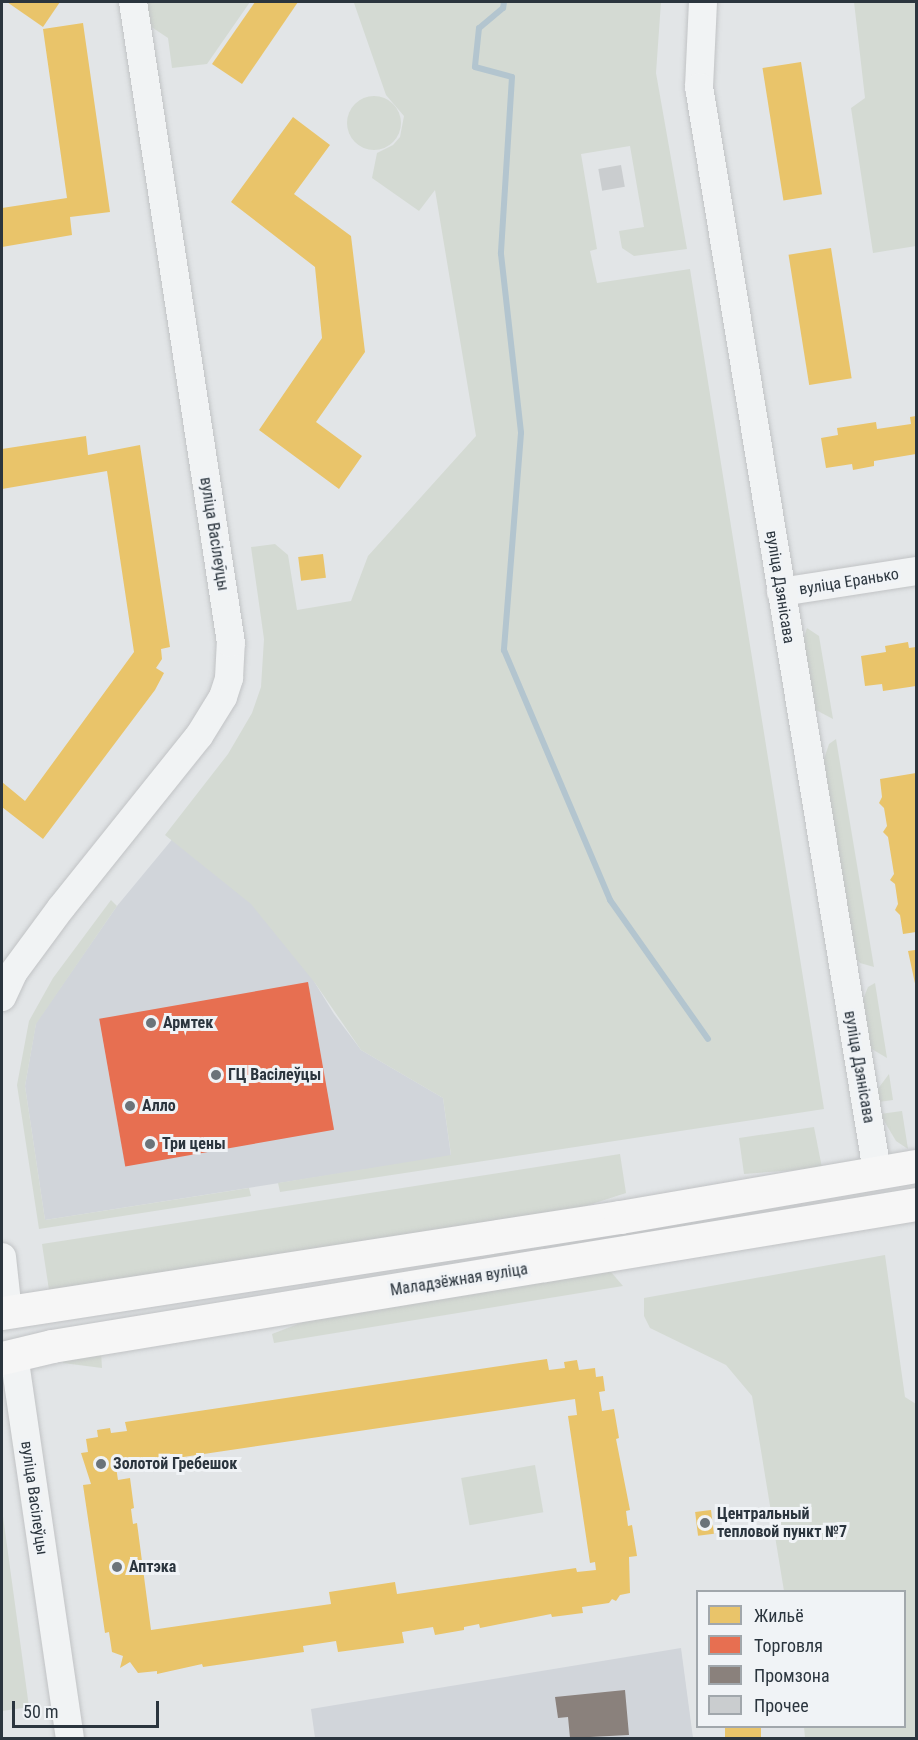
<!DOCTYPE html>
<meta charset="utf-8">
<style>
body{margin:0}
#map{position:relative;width:918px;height:1740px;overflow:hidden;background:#e2e5e7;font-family:"Roboto Condensed",sans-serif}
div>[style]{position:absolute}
.built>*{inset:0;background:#d1d5da}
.green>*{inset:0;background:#d4dad3;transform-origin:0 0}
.round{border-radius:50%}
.homes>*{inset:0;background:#e9c46a;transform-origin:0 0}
.shops>*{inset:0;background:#e76f51;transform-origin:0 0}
.industry>*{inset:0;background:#8a817c}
.stream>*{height:6px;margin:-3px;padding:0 3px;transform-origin:3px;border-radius:3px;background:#b3c5cf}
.building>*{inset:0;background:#cacdcf;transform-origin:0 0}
.roads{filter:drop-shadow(0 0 2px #c1c3c5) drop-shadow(0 0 2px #c1c3c5)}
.minor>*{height:28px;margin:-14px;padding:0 14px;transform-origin:14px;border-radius:14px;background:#f1f3f4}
.major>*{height:33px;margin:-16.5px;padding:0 16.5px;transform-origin:16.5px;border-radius:16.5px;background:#f6f6f6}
.dots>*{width:16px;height:16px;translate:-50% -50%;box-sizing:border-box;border:3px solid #f0f3f6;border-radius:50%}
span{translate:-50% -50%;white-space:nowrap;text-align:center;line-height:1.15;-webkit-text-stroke:6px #f0f3f6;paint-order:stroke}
.street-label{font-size:16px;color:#2b353e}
.poi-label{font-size:16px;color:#2b353e;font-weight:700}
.left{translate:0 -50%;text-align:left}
.frame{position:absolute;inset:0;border:3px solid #2b353e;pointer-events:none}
.legend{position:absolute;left:696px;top:1590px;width:210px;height:138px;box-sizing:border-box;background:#f0f3f6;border:2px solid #a1a7ac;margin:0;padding:8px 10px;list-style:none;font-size:18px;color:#2b353e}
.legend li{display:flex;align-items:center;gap:12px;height:30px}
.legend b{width:30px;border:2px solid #a1a7ac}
.scale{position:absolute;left:12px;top:1701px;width:147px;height:27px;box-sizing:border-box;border:3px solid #2b353e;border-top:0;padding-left:8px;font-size:18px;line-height:21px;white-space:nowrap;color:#2b353e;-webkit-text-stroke:4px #f0f3f6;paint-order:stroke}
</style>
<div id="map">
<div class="built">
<i style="clip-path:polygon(218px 784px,315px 983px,334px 1014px,361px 1050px,443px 1098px,451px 1156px,45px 1220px,25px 1086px,36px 1023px,117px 906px)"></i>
<i style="clip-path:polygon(681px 1648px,693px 1738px,315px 1738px,311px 1709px)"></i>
</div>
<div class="green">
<i style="clip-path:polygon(142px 2px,250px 2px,207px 64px,172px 68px,168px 38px,144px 22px)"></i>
<i style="clip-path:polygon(661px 2px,656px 73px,687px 249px,634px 256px,622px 248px,619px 231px,644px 227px,630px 146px,581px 154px,597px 249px,590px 251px,597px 283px,690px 269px,824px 1109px,280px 1192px,278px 1183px,451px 1155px,443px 1098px,361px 1050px,315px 983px,251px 904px,165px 835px,228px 754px,252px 713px,261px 687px,264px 639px,251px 547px,275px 544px,288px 555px,297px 610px,351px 601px,368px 556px,476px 436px,435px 190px,419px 211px,372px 178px,377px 153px,393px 145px,400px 137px,404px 116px,386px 95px,354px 3px)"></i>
<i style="clip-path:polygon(854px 2px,916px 2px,916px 246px,873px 253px,851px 108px,865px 98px)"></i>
<i class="round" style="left:347px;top:96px;width:54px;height:54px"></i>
<i style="clip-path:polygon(807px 628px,819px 636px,833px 719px,814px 709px,803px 640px)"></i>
<i style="clip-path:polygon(836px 739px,874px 967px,860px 963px,854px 957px,823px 762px,829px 744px)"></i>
<i style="clip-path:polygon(111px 900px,117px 906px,36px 1024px,25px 1086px,45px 1220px,249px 1188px,251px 1196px,39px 1229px,17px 1085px,29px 1021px,53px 978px)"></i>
<i style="clip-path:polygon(875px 983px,887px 1058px,870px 1048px,862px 1002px,868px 987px)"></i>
<i style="clip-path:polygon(889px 1074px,893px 1100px,879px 1102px,877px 1090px)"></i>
<i style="clip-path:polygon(902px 1111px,908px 1149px,896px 1141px,880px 1114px)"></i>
<i style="clip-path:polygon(814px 1127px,822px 1168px,744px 1174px,739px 1138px)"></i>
<i style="clip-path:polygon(620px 1154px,626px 1193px,567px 1212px,49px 1290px,42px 1244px)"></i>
<i style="clip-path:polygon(885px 1255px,905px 1397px,916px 1404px,916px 1738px,805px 1738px,804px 1727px,904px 1726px,904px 1592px,784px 1591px,752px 1396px,726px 1365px,650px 1328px,644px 1316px,644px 1298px)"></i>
<i style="clip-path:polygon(601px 1270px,611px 1272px,623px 1286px,274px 1343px,272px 1334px,324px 1314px)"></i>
<i style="clip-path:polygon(101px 1351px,102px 1368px,63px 1363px,63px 1359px)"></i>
<i style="left:535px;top:1465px;width:48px;height:75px;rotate:80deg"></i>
<i style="clip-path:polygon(2px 1509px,29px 1707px,2px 1711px)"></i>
</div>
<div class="homes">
<i style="clip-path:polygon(7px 2px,60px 2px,43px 27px)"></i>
<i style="clip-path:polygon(255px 2px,298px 2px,242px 84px,212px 64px)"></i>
<i style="clip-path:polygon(83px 23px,110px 212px,70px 217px,72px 235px,2px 247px,2px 208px,67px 198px,43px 29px)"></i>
<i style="left:801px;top:62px;width:134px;height:39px;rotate:81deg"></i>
<i style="clip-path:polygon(293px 117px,330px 145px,294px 194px,351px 236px,365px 352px,316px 422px,362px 456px,339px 489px,259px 430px,322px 338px,315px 267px,231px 202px)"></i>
<i style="left:831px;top:248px;width:132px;height:43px;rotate:81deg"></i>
<i style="clip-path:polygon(916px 416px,916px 454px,874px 461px,874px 466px,853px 470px,852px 464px,826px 468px,821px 438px,838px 435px,837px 428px,876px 422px,877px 429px,911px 424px,910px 417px)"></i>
<i style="clip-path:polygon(86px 436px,88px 455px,140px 445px,170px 647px,161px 649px,162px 659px,156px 668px,164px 673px,155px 690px,43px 839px,2px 807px,2px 782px,25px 801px,134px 652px,107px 471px,2px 489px,2px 449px)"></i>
<i style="left:323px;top:554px;width:24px;height:25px;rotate:83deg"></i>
<i style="clip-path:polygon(908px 642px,909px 648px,916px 647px,916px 686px,883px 691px,882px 684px,865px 686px,861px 656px,886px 652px,885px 646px)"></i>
<i style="clip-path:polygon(916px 773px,916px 932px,903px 934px,900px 915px,895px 910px,898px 904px,895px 884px,890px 880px,894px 874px,888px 837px,883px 832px,887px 826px,884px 808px,879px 803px,882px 797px,880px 779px)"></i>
<i style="clip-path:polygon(915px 950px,916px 950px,916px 988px,908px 951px)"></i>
<i style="clip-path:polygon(evenodd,547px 1359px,549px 1370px,565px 1368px,564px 1362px,577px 1360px,579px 1370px,595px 1368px,596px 1377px,603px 1376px,605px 1391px,599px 1392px,602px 1411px,614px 1409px,619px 1438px,616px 1439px,630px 1510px,626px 1511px,628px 1526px,632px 1525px,637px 1556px,629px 1557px,630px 1593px,620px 1595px,616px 1601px,612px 1599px,609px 1603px,582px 1607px,583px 1613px,552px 1617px,551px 1614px,480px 1628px,479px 1624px,464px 1627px,464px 1630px,435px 1635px,433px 1627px,402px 1632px,404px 1643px,338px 1652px,336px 1641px,303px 1646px,304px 1652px,203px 1667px,202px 1664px,157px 1674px,157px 1671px,138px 1673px,130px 1662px,120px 1668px,123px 1656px,112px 1652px,109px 1632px,105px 1633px,83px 1485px,91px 1484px,81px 1453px,88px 1452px,86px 1439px,98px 1437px,97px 1430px,110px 1428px,111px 1433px,127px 1431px,125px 1422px,547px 1359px,575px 1399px,577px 1415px,568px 1416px,590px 1563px,595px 1562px,596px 1570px,577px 1572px,576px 1568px,397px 1594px,395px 1582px,329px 1592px,331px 1604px,151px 1630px,137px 1523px,133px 1524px,131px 1509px,134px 1508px,130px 1478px,118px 1480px,116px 1467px,575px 1399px)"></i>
<i style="left:711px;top:1510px;width:24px;height:16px;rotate:83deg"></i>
<i style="left:725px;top:1726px;width:36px;height:12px"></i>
</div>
<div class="shops">
<i style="left:308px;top:982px;width:150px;height:212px;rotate:80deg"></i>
</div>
<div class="industry">
<i style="clip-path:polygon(625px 1690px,629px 1735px,570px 1738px,568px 1717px,558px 1718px,555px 1697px)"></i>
</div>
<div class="stream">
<i style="left:504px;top:2px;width:6px;rotate:99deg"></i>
<i style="left:503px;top:8px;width:31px;rotate:140deg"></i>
<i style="left:479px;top:28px;width:39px;rotate:96deg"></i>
<i style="left:475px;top:67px;width:38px;rotate:15deg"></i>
<i style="left:512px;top:77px;width:177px;rotate:93.6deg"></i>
<i style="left:501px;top:254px;width:180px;rotate:83.6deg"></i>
<i style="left:521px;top:433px;width:218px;rotate:94.5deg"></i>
<i style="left:504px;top:650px;width:272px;rotate:67deg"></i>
<i style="left:610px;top:900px;width:170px;rotate:54.8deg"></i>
</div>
<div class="building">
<i style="left:621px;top:165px;width:22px;height:23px;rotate:80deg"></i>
</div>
<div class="roads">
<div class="minor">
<i style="left:703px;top:2px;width:85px;rotate:92.7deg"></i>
<i style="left:699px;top:87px;width:1100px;rotate:80.68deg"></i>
<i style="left:781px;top:592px;width:137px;rotate:-8.8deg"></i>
<i style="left:2px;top:997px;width:26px;rotate:-65deg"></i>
<i style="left:13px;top:973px;width:81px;rotate:-53.6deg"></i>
<i style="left:61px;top:908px;width:221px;rotate:-51.3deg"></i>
<i style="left:199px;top:736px;width:46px;rotate:-58.4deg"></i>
<i style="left:223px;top:697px;width:20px;rotate:-72deg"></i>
<i style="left:229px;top:678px;width:35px;rotate:-87deg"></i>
<i style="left:231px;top:643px;width:648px;rotate:-98.69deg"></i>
<i style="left:2px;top:1257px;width:55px;rotate:83.8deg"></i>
<i style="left:14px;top:1355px;width:387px;rotate:81.7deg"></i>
</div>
<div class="major">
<i style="left:2px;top:1313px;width:625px;rotate:-8.83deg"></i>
<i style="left:620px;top:1217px;width:300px;rotate:-9.8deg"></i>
<i style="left:2px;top:1358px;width:51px;rotate:-13.5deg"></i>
<i style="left:52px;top:1346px;width:876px;rotate:-9.33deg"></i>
</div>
</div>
<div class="dots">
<i style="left:151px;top:1023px;background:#6b7379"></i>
<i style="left:216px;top:1075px;background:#6b7379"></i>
<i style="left:130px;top:1106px;background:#6b7379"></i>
<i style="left:150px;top:1144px;background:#6b7379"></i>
<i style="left:101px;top:1464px;background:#6b7379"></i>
<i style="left:705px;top:1523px;background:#6b7379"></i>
<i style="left:117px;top:1567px;background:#6b7379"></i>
</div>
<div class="street-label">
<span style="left:214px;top:534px;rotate:81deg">вуліца Васілеўцы</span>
<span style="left:849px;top:582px;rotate:-9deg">вуліца Еранько</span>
<span style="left:780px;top:587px;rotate:81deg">вуліца Дзянісава</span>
<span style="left:859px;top:1067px;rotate:80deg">вуліца Дзянісава</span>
<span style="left:459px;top:1280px;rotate:-9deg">Маладзёжная вуліца</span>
<span style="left:34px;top:1498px;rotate:82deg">вуліца Васілеўцы</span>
</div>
<div class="poi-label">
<span class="left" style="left:163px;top:1023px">Армтек</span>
<span class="left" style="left:228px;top:1075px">ГЦ Васілеўцы</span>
<span class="left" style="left:142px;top:1106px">Алло</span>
<span class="left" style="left:162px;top:1144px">Три цены</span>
<span class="left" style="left:113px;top:1464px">Золотой Гребешок</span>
<span class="left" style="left:717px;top:1523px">Центральный<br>тепловой пункт №7</span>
<span class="left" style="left:129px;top:1567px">Аптэка</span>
</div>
<div class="frame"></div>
<ul class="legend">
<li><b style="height:16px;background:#e9c46a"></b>Жильё</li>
<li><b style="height:16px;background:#e76f51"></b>Торговля</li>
<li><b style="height:16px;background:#8a817c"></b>Промзона</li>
<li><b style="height:16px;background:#cacdcf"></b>Прочее</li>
</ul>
<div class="scale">50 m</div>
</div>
